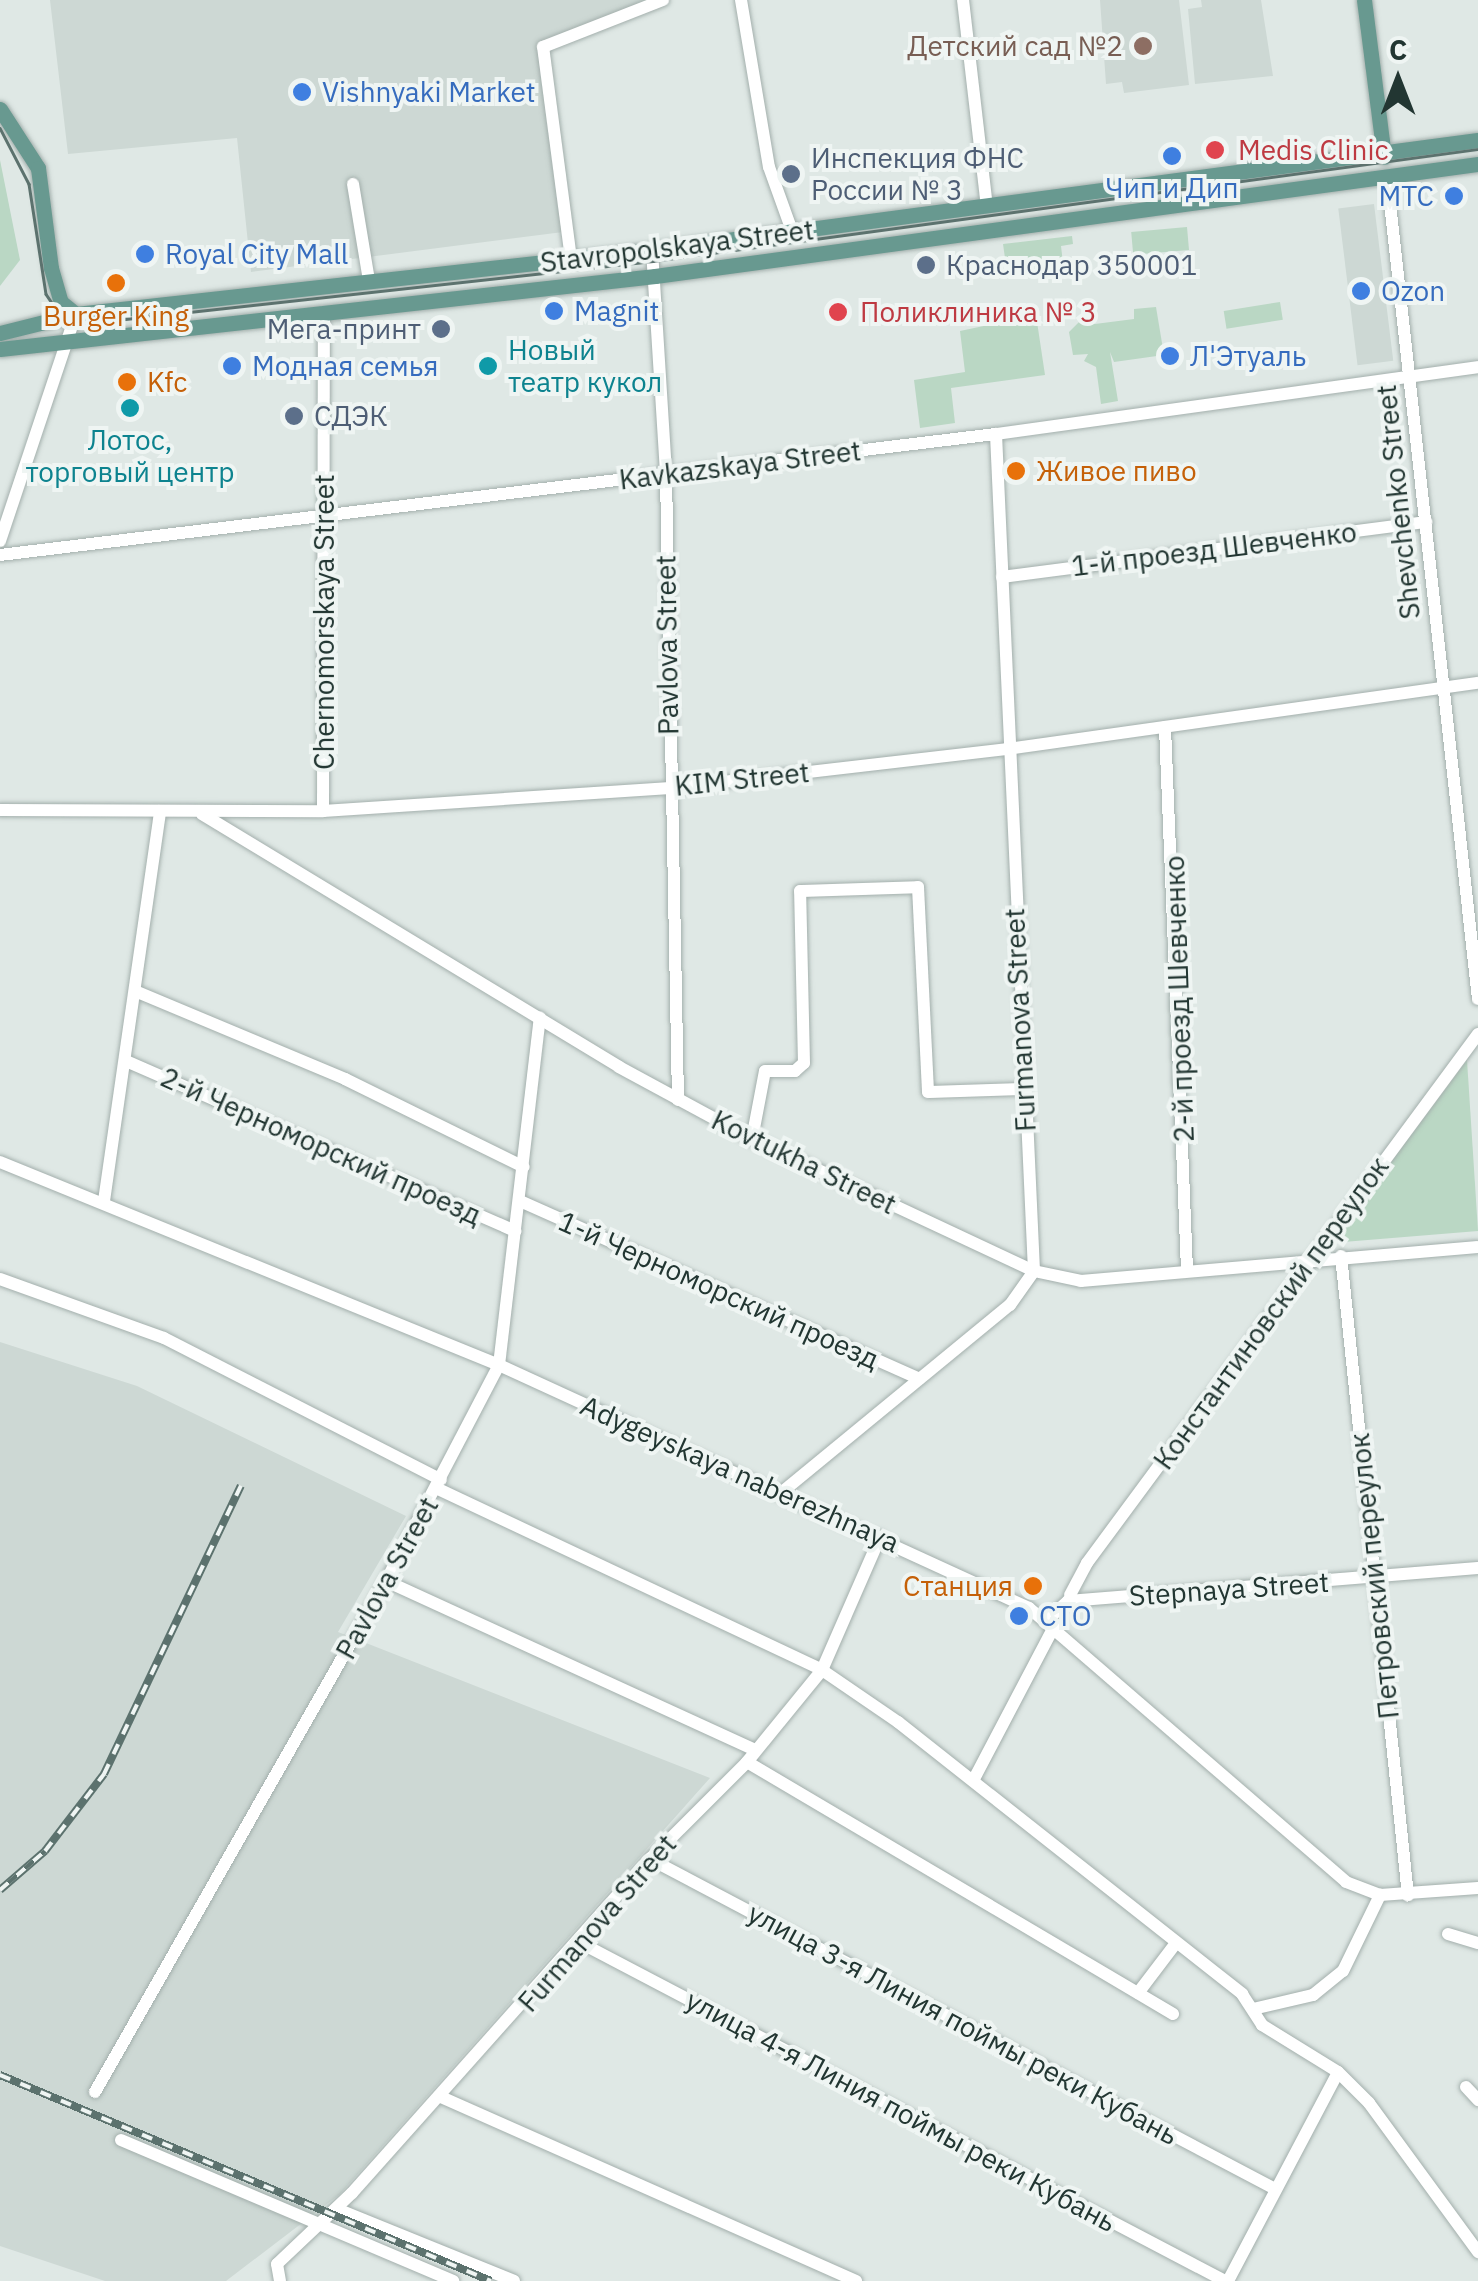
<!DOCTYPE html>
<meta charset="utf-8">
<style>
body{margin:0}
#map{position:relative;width:1478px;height:2281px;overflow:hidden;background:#dfe8e5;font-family:"IBM Plex Sans",sans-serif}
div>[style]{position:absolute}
.built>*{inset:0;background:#cdd8d4;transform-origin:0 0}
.green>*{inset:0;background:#bad7c4;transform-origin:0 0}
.roads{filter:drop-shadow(0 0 2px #a3afac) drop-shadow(0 0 2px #a3afac)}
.minor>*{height:12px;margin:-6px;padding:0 6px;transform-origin:6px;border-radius:6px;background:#fff}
.major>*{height:15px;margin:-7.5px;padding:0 7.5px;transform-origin:7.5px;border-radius:7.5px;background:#689990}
.tram>*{height:2.5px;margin:-1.25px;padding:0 1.25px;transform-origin:1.25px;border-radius:1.25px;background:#5c726e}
.rail>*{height:8px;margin-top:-4px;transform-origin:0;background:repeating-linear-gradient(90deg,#eff5f3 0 11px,#5c726e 0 22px);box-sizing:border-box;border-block:2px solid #5c726e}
.dots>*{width:28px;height:28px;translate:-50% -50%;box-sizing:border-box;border:5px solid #eff5f3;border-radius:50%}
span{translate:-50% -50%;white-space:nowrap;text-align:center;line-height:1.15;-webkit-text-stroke:8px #eff5f3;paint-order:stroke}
.education-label{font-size:28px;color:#785e54}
.right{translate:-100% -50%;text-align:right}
.shop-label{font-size:28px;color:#366cbe}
.left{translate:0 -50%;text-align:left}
.health-label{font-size:28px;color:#be3a42}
.service-label{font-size:28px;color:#4e5e75}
.street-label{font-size:28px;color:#223632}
.food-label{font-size:28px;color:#c56008}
.culture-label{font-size:28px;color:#0d838f}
.north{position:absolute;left:1348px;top:30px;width:100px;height:100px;-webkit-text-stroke:8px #eff5f3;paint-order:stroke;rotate:0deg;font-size:28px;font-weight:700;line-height:40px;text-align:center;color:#223632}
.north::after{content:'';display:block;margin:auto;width:35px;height:45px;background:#223632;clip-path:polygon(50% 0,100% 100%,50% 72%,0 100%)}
</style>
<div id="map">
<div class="built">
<i style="clip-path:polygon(50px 0,658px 0,537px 47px,563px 232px,251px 272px,237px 138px,68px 154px)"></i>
<i style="clip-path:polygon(1100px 0,1179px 0,1189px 85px,1124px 93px,1122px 82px,1106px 84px)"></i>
<i style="clip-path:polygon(1201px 0,1261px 0,1273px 76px,1195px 84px,1188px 9px,1202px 7px)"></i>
<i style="left:1374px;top:204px;width:158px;height:36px;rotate:83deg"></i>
<i style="clip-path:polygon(0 1342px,137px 1386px,406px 1516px,338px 1632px,710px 1778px,340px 2194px,226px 2281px,105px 2281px,0 2246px)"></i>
</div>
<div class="green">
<i style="clip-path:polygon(0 160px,20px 260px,0 286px)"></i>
<i style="left:1187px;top:227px;width:23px;height:56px;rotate:85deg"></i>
<i style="clip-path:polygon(1072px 236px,1073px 244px,1061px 246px,1063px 263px,1075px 263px,1076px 270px,1008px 279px,1003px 244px)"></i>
<i style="left:1280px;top:302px;width:18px;height:57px;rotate:81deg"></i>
<i style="clip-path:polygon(1156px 307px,1164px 355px,1114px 362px,1110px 352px,1118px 401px,1101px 404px,1096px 367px,1084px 361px,1088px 354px,1073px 355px,1069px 332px,1082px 319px,1095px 324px,1134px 319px,1134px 309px)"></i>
<i style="clip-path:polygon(1036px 315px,1045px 375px,951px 388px,955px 423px,920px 428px,914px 380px,965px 372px,960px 331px)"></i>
<i style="clip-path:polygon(1467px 1060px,1478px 1231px,1331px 1243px)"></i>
</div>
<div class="roads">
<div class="minor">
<i style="left:741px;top:0;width:169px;rotate:80.5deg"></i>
<i style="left:769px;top:167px;width:68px;rotate:70.2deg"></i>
<i style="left:963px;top:0;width:207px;rotate:83.4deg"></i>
<i style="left:1387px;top:176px;width:828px;rotate:83.69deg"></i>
<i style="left:353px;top:184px;width:98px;rotate:80.6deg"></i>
<i style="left:652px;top:250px;width:225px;rotate:86.4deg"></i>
<i style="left:666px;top:475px;width:625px;rotate:88.9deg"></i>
<i style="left:571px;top:259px;width:214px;rotate:-97.5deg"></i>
<i style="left:543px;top:47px;width:129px;rotate:-21.4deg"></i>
<i style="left:0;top:541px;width:239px;rotate:-71.5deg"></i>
<i style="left:0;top:555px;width:1003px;rotate:-6.93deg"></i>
<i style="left:996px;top:434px;width:487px;rotate:-7.9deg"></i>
<i style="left:1002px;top:577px;width:428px;rotate:-7.4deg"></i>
<i style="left:1165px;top:727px;width:544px;rotate:87.68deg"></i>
<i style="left:0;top:810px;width:323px;rotate:0.2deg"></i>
<i style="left:323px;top:811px;width:348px;rotate:-3.8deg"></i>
<i style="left:670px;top:788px;width:339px;rotate:-6.6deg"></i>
<i style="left:1007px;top:749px;width:476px;rotate:-8deg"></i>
<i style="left:323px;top:811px;width:499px;rotate:-89.9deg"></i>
<i style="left:202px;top:814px;width:488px;rotate:31.2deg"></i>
<i style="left:619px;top:1067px;width:151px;rotate:28.4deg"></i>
<i style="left:752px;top:1139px;width:311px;rotate:25.1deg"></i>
<i style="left:1034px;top:1271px;width:48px;rotate:12deg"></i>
<i style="left:1081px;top:1281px;width:398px;rotate:-4.9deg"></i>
<i style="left:135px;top:991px;width:228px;rotate:22.7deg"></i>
<i style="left:345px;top:1079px;width:199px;rotate:26.2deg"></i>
<i style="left:126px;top:1061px;width:425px;rotate:23.6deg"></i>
<i style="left:752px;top:1139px;width:69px;rotate:-79.2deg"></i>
<i style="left:765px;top:1071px;width:30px"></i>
<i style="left:795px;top:1071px;width:12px;rotate:-42deg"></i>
<i style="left:804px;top:1063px;width:172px;rotate:-91.3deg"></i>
<i style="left:800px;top:891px;width:118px;rotate:-1.9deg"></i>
<i style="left:918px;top:887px;width:205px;rotate:87.2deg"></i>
<i style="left:928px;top:1092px;width:95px;rotate:-1.8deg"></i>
<i style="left:0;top:1162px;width:539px;rotate:22.14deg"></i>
<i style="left:499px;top:1365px;width:583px;rotate:24.63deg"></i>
<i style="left:1029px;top:1608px;width:419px;rotate:40.8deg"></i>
<i style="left:1346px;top:1882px;width:36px;rotate:21deg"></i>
<i style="left:1380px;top:1895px;width:98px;rotate:-4.1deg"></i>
<i style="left:104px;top:1201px;width:394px;rotate:-81.8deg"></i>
<i style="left:520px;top:1201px;width:437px;rotate:24deg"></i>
<i style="left:1341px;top:1256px;width:643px;rotate:84.02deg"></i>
<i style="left:0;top:1279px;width:174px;rotate:19.8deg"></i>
<i style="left:164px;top:1338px;width:311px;rotate:27.1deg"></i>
<i style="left:436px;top:1488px;width:427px;rotate:25.2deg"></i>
<i style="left:822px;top:1670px;width:92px;rotate:34.4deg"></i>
<i style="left:898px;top:1722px;width:439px;rotate:38.3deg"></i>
<i style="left:1242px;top:1994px;width:37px;rotate:57deg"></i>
<i style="left:1262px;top:2025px;width:89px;rotate:31.7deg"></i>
<i style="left:1338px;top:2072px;width:44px;rotate:45deg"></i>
<i style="left:1369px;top:2103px;width:185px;rotate:53.8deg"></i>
<i style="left:782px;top:1492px;width:295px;rotate:-39.4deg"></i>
<i style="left:1010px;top:1305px;width:42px;rotate:-54.8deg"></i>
<i style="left:1034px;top:1271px;width:838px;rotate:-92.6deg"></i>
<i style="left:386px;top:1581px;width:406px;rotate:24.6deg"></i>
<i style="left:1070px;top:1595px;width:36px;rotate:-62deg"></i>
<i style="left:1087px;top:1563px;width:658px;rotate:-53.53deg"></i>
<i style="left:1047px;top:1620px;width:28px;rotate:-42deg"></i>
<i style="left:1068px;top:1601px;width:411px;rotate:-4.6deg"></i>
<i style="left:747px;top:1762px;width:495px;rotate:30.6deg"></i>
<i style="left:974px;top:1779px;width:174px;rotate:-62.3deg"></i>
<i style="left:650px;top:1859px;width:707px;rotate:27.83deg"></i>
<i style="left:1448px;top:1934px;width:31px;rotate:17deg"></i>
<i style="left:577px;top:1941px;width:732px;rotate:27.69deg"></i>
<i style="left:1138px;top:1993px;width:63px;rotate:-52.8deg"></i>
<i style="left:1253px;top:2009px;width:62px;rotate:-13.1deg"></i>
<i style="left:1313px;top:1995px;width:38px;rotate:-39deg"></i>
<i style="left:1343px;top:1971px;width:85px;rotate:-64deg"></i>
<i style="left:1466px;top:2087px;width:18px;rotate:47deg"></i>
<i style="left:95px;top:2092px;width:588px;rotate:-60.34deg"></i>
<i style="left:386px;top:1581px;width:244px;rotate:-62.4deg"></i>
<i style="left:499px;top:1365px;width:350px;rotate:-83.3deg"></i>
<i style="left:441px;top:2097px;width:454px;rotate:23.9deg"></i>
<i style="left:121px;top:2140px;width:361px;rotate:23deg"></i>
<i style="left:337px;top:2209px;width:191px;rotate:22.1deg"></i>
<i style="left:280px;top:2281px;width:17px;rotate:-100deg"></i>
<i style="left:277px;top:2264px;width:103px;rotate:-43.4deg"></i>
<i style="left:352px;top:2193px;width:448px;rotate:-48.3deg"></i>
<i style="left:650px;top:1859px;width:137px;rotate:-45deg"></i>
<i style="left:747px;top:1762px;width:119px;rotate:-50.8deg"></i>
<i style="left:822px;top:1670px;width:145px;rotate:-66.4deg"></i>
<i style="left:1228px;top:2281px;width:236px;rotate:-62.2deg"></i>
</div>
<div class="major">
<i style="left:1364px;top:0;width:158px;rotate:82.7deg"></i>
<i style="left:0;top:109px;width:70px;rotate:57.2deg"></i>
<i style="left:38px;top:168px;width:101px;rotate:82.6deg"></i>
<i style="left:51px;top:268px;width:35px;rotate:74deg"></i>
<i style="left:61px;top:302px;width:19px;rotate:39deg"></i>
<i style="left:0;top:333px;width:78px;rotate:-14deg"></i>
<i style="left:76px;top:314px;width:580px;rotate:-6.34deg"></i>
<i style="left:652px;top:250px;width:833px;rotate:-7.59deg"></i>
<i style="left:0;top:349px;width:659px;rotate:-6.36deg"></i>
<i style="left:655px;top:276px;width:831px;rotate:-7.75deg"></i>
</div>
</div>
<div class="tram">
<i style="left:0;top:128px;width:63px;rotate:62.6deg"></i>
<i style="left:29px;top:184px;width:111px;rotate:81.2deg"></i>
<i style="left:46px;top:294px;width:25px;rotate:56deg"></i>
<i style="left:60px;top:315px;width:22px;rotate:24deg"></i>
<i style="left:80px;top:324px;width:576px;rotate:-6.27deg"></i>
<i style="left:653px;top:261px;width:833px;rotate:-7.73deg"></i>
</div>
<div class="rail">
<i style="left:0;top:1890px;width:60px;rotate:-40.9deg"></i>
<i style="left:45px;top:1851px;width:97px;rotate:-52.5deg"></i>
<i style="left:104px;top:1774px;width:319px;rotate:-64.6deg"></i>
<i style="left:0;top:2075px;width:532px;rotate:22.76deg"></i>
</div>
<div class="dots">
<i style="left:1143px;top:46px;background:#8d6e63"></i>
<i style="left:302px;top:92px;background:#3f7fe0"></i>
<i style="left:1215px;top:150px;background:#e0444e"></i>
<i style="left:1172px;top:156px;background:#3f7fe0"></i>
<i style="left:791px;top:174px;background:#5c6f8a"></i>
<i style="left:1454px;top:196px;background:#3f7fe0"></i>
<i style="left:145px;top:254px;background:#3f7fe0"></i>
<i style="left:926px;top:265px;background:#5c6f8a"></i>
<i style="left:116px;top:283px;background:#e8710a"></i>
<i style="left:1361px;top:291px;background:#3f7fe0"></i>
<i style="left:554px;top:311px;background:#3f7fe0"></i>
<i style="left:838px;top:312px;background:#e0444e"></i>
<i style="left:441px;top:329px;background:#5c6f8a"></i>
<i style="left:1170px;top:356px;background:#3f7fe0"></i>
<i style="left:232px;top:366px;background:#3f7fe0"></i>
<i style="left:488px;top:366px;background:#0f9aa8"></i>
<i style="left:127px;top:382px;background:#e8710a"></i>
<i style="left:130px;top:408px;background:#0f9aa8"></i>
<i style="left:294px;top:416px;background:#5c6f8a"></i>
<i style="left:1016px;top:471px;background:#e8710a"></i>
<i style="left:1033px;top:1586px;background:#e8710a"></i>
<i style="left:1019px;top:1616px;background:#3f7fe0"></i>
</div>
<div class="education-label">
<span class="right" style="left:1123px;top:46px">Детский сад №2</span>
</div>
<div class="shop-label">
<span class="left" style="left:322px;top:92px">Vishnyaki Market</span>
<span style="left:1172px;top:188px">Чип и Дип</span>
<span class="right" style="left:1434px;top:196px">МТС</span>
<span class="left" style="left:165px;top:254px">Royal City Mall</span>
<span class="left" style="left:1381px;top:291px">Ozon</span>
<span class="left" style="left:574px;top:311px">Magnit</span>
<span class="left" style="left:1190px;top:356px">Л'Этуаль</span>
<span class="left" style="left:252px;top:366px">Модная семья</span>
<span class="left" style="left:1039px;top:1616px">СТО</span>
</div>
<div class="health-label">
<span class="left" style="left:1238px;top:150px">Medis Clinic</span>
<span class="left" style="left:860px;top:312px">Поликлиника № 3</span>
</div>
<div class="service-label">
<span class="left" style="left:811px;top:174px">Инспекция ФНС<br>России № 3</span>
<span class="left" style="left:946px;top:265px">Краснодар 350001</span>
<span class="right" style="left:421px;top:329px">Мега-принт</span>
<span class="left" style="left:314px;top:416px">СДЭК</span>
</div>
<div class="street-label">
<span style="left:677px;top:246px;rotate:-7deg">Stavropolskaya Street</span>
<span style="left:740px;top:465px;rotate:-7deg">Kavkazskaya Street</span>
<span style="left:1398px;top:502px;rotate:-96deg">Shevchenko Street</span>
<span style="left:1214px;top:549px;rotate:-7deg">1-й проезд Шевченко</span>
<span style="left:324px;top:622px;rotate:-90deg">Chernomorskaya Street</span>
<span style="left:667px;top:645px;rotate:-91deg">Pavlova Street</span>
<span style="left:742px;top:779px;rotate:-6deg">KIM Street</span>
<span style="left:1179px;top:999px;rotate:-92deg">2-й проезд Шевченко</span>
<span style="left:1020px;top:1020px;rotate:-93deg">Furmanova Street</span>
<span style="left:321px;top:1146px;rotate:24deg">2-й Черноморский проезд</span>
<span style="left:804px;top:1162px;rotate:26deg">Kovtukha Street</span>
<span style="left:719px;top:1290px;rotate:24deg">1-й Черноморский проезд</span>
<span style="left:1271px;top:1313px;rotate:-54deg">Константиновский переулок</span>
<span style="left:740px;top:1474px;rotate:24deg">Adygeyskaya naberezhnaya</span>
<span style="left:1374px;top:1576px;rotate:-96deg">Петровский переулок</span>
<span style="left:387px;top:1578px;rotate:-61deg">Pavlova Street</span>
<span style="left:1229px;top:1589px;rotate:-4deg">Stepnaya Street</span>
<span style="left:597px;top:1923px;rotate:-49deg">Furmanova Street</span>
<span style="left:963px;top:2024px;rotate:28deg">улица 3-я Линия поймы реки Кубань</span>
<span style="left:901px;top:2111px;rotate:28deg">улица 4-я Линия поймы реки Кубань</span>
</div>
<div class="food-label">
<span style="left:116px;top:316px">Burger King</span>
<span class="left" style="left:147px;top:382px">Kfc</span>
<span class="left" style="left:1036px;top:471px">Живое пиво</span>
<span class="right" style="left:1013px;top:1586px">Станция</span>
</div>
<div class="culture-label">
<span class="left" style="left:508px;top:366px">Новый<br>театр кукол</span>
<span style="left:130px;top:456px">Лотос,<br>торговый центр</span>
</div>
<div class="north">С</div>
</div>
